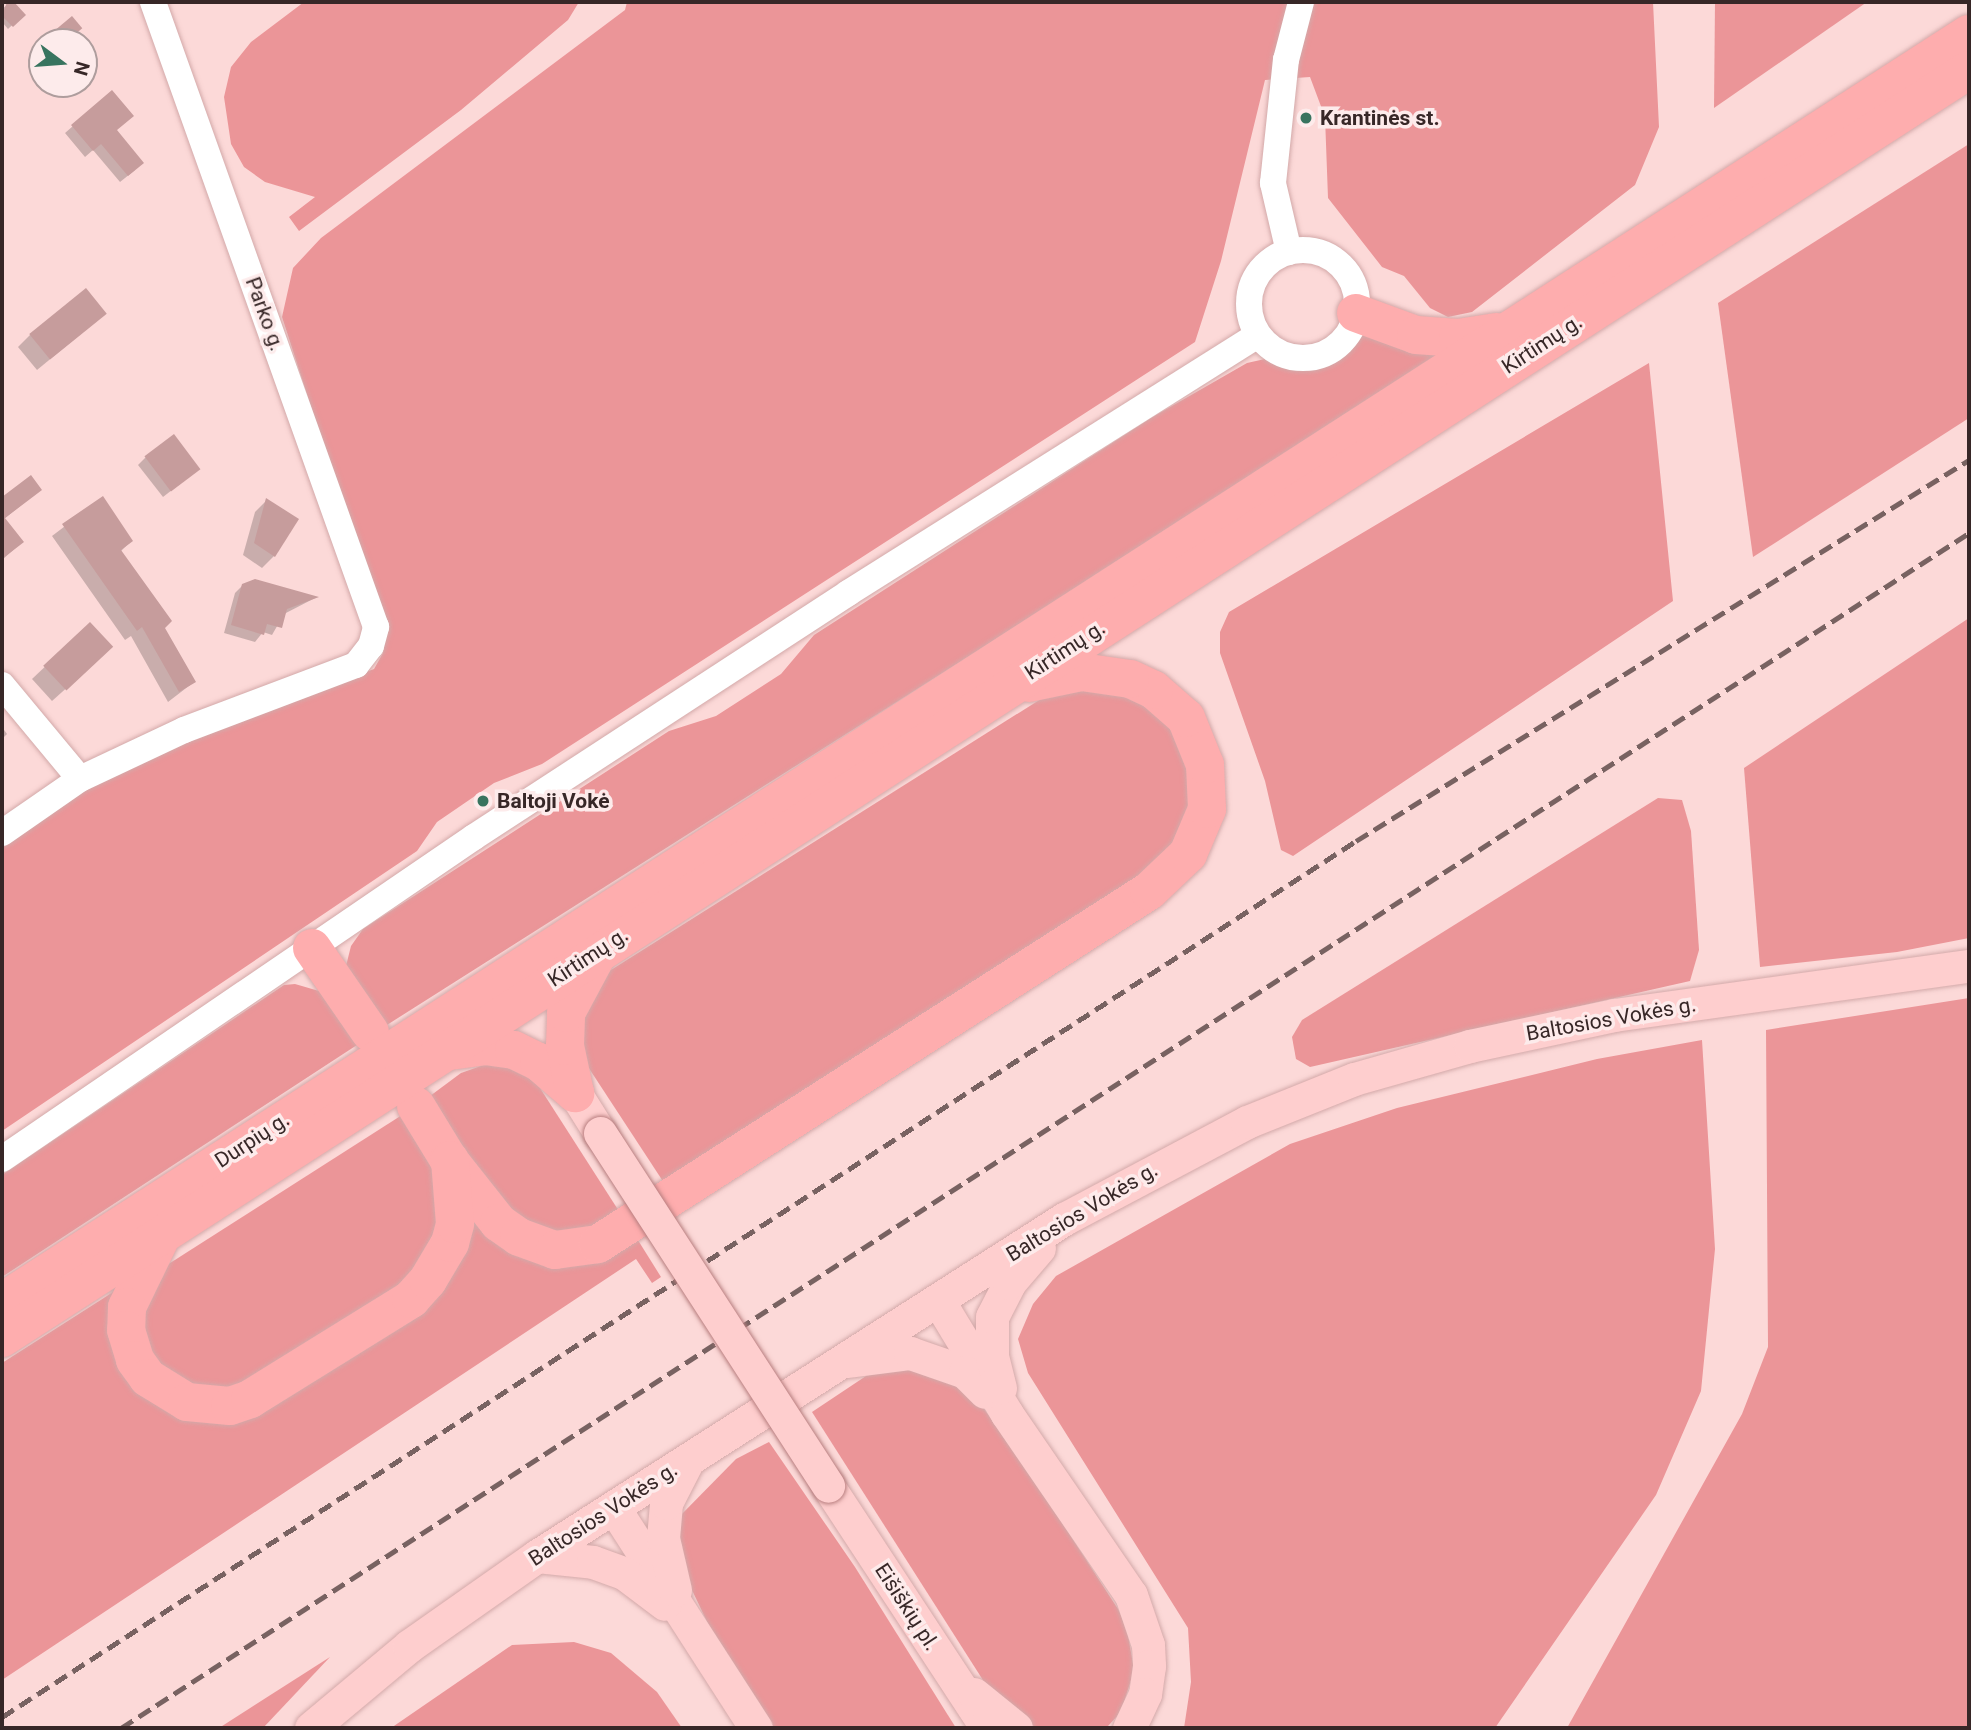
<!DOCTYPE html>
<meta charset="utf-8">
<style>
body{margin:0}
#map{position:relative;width:1971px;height:1730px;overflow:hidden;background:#fcd9d8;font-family:Roboto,sans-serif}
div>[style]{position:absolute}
.green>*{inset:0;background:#eb9598}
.shadow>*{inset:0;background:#0003}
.building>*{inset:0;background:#c69c9c;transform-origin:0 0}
.roads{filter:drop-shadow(0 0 2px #d3a9a9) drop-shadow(0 0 2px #d3a9a9)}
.minor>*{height:26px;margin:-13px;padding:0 13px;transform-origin:13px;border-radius:13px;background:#fff}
.minor>.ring{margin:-13px;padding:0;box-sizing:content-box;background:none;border:26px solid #fff;border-radius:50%}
.major>*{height:33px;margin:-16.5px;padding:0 16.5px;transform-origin:16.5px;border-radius:16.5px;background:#fecece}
.highway>*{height:38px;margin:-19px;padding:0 19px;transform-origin:19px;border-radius:19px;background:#feadae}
.rail>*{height:5px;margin-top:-2.5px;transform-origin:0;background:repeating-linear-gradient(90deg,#786261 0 14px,transparent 0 21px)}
.bridges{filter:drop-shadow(0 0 2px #b87e7f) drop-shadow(0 0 2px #b87e7f)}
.major-bridge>*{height:33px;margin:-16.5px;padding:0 16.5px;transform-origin:16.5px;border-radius:16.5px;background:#fecece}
.dots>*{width:19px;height:19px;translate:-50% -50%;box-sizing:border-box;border:4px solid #fdebeb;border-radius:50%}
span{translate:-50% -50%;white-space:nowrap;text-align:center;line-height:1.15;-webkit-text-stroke:7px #fdebeb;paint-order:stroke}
.poi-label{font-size:21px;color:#372727;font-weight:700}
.left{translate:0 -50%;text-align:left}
.street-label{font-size:21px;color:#372727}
.frame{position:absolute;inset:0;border:4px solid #372727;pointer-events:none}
.north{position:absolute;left:28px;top:28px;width:70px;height:70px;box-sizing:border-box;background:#fdebeb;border:2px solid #ae9d9d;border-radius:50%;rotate:106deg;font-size:19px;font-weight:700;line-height:28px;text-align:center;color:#372727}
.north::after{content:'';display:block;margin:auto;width:24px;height:32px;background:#38745f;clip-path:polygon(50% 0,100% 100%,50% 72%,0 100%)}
</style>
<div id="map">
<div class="green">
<i style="clip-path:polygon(304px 2px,579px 2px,568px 20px,461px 110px,299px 231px,289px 217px,315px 197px,265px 182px,244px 167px,231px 144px,224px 97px,231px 67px,251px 42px)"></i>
<i style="clip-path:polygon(627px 2px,1653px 2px,1659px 127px,1635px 185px,1472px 312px,1448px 317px,1430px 308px,1404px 276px,1382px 267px,1328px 198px,1325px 117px,1310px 77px,1265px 80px,1221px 261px,1195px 342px,542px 764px,494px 783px,437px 822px,417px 851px,2px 1131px,2px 848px,78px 794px,193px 738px,374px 669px,383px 653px,385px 635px,282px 317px,293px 268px,321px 238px,625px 10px)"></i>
<i style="clip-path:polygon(1715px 2px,1867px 2px,1714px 108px)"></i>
<i style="clip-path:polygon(1969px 144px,1969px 418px,1753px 557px,1718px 303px)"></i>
<i style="clip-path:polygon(1362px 334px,1435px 350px,1438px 359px,379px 1030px,346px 966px,351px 946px,363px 929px,669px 731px,716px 716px,781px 674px,814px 635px,1151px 418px,1247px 363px,1265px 359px,1315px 367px,1340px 355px)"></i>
<i style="clip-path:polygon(1649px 363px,1673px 601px,1293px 856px,1281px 850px,1265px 781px,1220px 653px,1220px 632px,1229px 612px)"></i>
<i style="clip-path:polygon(1969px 618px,1969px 938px,1897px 952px,1760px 967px,1744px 768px)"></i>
<i style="clip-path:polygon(1063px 685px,1154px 701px,1198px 776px,1178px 853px,668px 1189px,575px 1047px,573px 1034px,603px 975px)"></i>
<i style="clip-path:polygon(1658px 798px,1682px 800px,1691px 831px,1699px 950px,1690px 981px,1310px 1067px,1296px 1059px,1292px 1037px,1302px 1020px)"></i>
<i style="clip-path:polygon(295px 984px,319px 991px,357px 1045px,2px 1277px,2px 1175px,284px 985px)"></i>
<i style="clip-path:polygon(1969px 998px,1969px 1728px,1567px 1728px,1742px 1414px,1768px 1347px,1766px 1030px)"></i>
<i style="clip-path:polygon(1702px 1040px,1715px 1249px,1701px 1391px,1656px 1495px,1495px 1728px,1184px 1728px,1191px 1682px,1188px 1628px,1028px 1373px,1018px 1339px,1033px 1304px,1056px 1276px,1290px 1144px,1397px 1108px,1597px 1059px)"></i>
<i style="clip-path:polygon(498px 1060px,531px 1074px,624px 1219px,594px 1236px,519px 1226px,426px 1099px,461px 1073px)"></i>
<i style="clip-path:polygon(402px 1115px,437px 1168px,448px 1217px,412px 1283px,218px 1398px,144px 1358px,142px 1298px,167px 1265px)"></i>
<i style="clip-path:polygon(466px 1215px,488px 1230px,636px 1237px,661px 1277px,652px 1283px,636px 1259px,2px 1680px,2px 1363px,121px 1287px,121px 1298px,188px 1414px,424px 1299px)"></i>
<i style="clip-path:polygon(915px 1366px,956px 1383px,979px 1403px,1009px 1441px,1118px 1609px,1127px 1629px,1134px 1670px,1121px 1712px,1108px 1726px,1036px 1728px,988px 1688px,812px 1412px,866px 1376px,890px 1368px)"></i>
<i style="clip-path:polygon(769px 1442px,855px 1567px,956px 1728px,772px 1728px,710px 1628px,691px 1588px,679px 1558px,678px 1518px,736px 1459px)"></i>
<i style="clip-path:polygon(574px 1642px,611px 1653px,657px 1692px,682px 1728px,391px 1728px,512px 1645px)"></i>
<i style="clip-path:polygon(330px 1657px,263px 1728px,219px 1728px)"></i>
</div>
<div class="shadow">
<i style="clip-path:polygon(11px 2px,23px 15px,8px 29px,2px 22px,2px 9px)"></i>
<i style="clip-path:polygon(57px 30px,76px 31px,61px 42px,54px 33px)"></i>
<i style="clip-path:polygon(112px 92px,115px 131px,135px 170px,120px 182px,93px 150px,85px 157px,65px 133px)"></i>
<i style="clip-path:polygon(105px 314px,37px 370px,18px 347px,30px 335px)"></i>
<i style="clip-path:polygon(146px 457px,190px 476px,163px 497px,138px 465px)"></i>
<i style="clip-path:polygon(30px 477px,40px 490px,4px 519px,22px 542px,2px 560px,2px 499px)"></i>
<i style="clip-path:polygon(102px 498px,131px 541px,120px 552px,194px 682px,168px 702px,131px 636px,125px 640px,52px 536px)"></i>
<i style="clip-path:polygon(267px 500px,274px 556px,262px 568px,243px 555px,255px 512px)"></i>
<i style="clip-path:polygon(243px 585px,315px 598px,284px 614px,272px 635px,263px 632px,255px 642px,224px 633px,235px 593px)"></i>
<i style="clip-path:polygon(90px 624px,99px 659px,52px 701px,32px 679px)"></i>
<i style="clip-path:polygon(2px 727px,7px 734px,2px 739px)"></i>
</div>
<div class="building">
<i style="clip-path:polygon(7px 2px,14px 2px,26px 15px,13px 27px,2px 16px)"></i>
<i style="left:72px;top:16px;width:16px;height:21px;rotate:50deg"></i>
<i style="clip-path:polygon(112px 90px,134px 116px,117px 130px,144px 163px,128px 176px,101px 144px,93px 151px,71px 125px)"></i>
<i style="left:86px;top:288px;width:33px;height:73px;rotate:51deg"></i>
<i style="left:174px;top:434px;width:44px;height:37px;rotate:53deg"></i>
<i style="clip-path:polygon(31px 475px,42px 490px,5px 518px,24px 542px,2px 559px,2px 497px)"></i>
<i style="clip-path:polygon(103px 496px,133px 541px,121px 550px,172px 621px,165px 628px,196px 682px,179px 692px,142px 627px,137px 631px,62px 524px)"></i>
<i style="clip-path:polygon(266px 498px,299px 519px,275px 557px,254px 543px)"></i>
<i style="clip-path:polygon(255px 579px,319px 597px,287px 609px,282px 628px,267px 624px,264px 635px,231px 625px,242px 584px)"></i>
<i style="left:90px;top:622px;width:34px;height:64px;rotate:47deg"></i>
</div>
<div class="roads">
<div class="minor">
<i class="ring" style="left:1249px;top:250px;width:82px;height:82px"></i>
<i style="left:1289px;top:252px;width:71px;rotate:-103.1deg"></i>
<i style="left:1273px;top:183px;width:124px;rotate:-84deg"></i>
<i style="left:1286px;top:60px;width:60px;rotate:-75.5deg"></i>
<i style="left:2px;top:685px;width:122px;rotate:50.3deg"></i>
<i style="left:2px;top:833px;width:95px;rotate:-34.7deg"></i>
<i style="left:80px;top:779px;width:115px;rotate:-25.2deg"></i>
<i style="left:184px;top:730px;width:184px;rotate:-20.7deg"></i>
<i style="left:356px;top:665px;width:24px;rotate:-52deg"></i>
<i style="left:371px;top:646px;width:20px;rotate:-75deg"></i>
<i style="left:376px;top:627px;width:664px;rotate:-109.64deg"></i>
<i style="left:2px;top:1159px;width:571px;rotate:-34.3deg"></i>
<i style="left:474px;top:837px;width:447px;rotate:-33.1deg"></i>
<i style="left:848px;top:593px;width:484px;rotate:-32.2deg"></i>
</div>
<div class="major">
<i style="left:575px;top:1093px;width:47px;rotate:58deg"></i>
<i style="left:938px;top:1300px;width:133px;rotate:58.8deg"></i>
<i style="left:1007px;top:1414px;width:219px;rotate:55.6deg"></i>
<i style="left:1131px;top:1595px;width:53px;rotate:71.2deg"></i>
<i style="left:1148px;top:1645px;width:21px;rotate:87deg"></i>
<i style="left:1149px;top:1666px;width:28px;rotate:98deg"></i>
<i style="left:1145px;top:1694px;width:38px;rotate:115deg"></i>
<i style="left:848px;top:1361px;width:63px;rotate:-7.4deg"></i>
<i style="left:910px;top:1353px;width:58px;rotate:19.1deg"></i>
<i style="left:965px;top:1372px;width:28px;rotate:45deg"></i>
<i style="left:1000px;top:1388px;width:32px;rotate:-104deg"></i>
<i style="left:992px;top:1357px;width:40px;rotate:-90deg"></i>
<i style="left:992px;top:1317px;width:38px;rotate:-63deg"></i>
<i style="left:1009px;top:1283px;width:46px;rotate:-49.4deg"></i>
<i style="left:828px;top:1486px;width:290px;rotate:56.7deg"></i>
<i style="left:614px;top:1508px;width:262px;rotate:57.2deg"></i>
<i style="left:537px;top:1556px;width:56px;rotate:6.1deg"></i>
<i style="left:593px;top:1562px;width:33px;rotate:20deg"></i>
<i style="left:624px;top:1573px;width:51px;rotate:37.1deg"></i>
<i style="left:675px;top:1590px;width:53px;rotate:-103deg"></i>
<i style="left:663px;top:1538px;width:35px;rotate:-85deg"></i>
<i style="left:666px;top:1503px;width:46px;rotate:-62.9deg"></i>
<i style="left:974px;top:1694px;width:54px;rotate:39deg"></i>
<i style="left:311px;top:1728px;width:128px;rotate:-39.9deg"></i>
<i style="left:409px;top:1646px;width:156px;rotate:-35.1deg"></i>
<i style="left:537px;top:1556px;width:626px;rotate:-32.6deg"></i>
<i style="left:1064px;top:1219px;width:207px;rotate:-27.9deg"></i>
<i style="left:1247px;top:1122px;width:115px;rotate:-21.9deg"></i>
<i style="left:1354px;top:1079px;width:121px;rotate:-15.9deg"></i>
<i style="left:1470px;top:1046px;width:147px;rotate:-12.1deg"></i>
<i style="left:1614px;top:1015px;width:358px;rotate:-7.9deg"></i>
</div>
<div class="highway">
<i style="left:1356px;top:313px;width:64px;rotate:20.1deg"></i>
<i style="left:1416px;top:335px;width:42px;rotate:4.1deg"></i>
<i style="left:1458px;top:338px;width:39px;rotate:-9deg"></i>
<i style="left:312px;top:948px;width:102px;rotate:55.4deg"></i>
<i style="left:450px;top:1051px;width:35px;rotate:-8deg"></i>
<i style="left:485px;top:1046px;width:29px;rotate:8deg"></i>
<i style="left:514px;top:1050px;width:28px;rotate:26deg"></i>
<i style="left:539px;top:1062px;width:48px;rotate:40.7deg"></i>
<i style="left:575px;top:1093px;width:48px;rotate:-102deg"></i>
<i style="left:565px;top:1046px;width:33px;rotate:-88deg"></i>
<i style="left:566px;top:1013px;width:64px;rotate:-61.8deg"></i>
<i style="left:416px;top:1106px;width:63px;rotate:58.6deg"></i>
<i style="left:449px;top:1160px;width:80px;rotate:51.6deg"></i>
<i style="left:499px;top:1223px;width:24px;rotate:35deg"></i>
<i style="left:519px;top:1237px;width:38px;rotate:20deg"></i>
<i style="left:555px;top:1250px;width:43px;rotate:-7.9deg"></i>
<i style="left:598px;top:1244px;width:654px;rotate:-32.65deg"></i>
<i style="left:1149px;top:891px;width:54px;rotate:-43.5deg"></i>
<i style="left:1188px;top:854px;width:49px;rotate:-67.1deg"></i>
<i style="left:1207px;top:809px;width:44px;rotate:-92.6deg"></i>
<i style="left:1205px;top:765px;width:51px;rotate:-112deg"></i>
<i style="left:1186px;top:718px;width:43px;rotate:-138.8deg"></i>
<i style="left:1154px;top:690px;width:26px;rotate:-155deg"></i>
<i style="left:1130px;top:679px;width:49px;rotate:-171.7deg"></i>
<i style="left:1082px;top:672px;width:54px;rotate:168.3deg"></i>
<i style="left:162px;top:1235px;width:80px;rotate:115.9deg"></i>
<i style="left:127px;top:1307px;width:23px;rotate:92deg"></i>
<i style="left:126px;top:1330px;width:31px;rotate:73deg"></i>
<i style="left:135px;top:1360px;width:22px;rotate:54deg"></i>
<i style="left:148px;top:1378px;width:46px;rotate:31.6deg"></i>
<i style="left:187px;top:1402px;width:43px;rotate:5.3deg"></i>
<i style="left:230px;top:1406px;width:21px;rotate:-19deg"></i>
<i style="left:250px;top:1399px;width:190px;rotate:-31.8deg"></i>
<i style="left:411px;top:1299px;width:25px;rotate:-48deg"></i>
<i style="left:428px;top:1280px;width:43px;rotate:-59.3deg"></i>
<i style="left:450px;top:1243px;width:20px;rotate:-75deg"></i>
<i style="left:455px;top:1224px;width:64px;rotate:-94.5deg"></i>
<i style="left:2px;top:1302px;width:2340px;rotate:-32.81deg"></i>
<i style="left:2px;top:1338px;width:2340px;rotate:-32.81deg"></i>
</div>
</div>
<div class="rail">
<i style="left:2px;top:1717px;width:1613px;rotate:-32.9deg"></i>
<i style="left:1356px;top:841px;width:722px;rotate:-31.86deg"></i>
<i style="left:121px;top:1728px;width:2201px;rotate:-32.89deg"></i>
</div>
<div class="bridges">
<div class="major-bridge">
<i style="left:600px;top:1133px;width:420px;rotate:57.1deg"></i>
</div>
</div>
<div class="dots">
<i style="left:1306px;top:118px;background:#38745f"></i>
<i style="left:483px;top:801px;background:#38745f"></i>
</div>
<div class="poi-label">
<span class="left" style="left:1320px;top:118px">Krantinės st.</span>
<span class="left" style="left:497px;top:801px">Baltoji Vokė</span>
</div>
<div class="street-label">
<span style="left:265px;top:314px;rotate:70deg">Parko g.</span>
<span style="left:1542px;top:344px;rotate:-33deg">Kirtimų g.</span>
<span style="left:1065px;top:650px;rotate:-33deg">Kirtimų g.</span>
<span style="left:588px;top:957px;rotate:-33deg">Kirtimų g.</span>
<span style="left:1611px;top:1019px;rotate:-10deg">Baltosios Vokės g.</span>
<span style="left:252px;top:1140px;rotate:-33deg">Durpių g.</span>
<span style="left:1082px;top:1212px;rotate:-31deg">Baltosios Vokės g.</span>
<span style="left:603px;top:1514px;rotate:-33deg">Baltosios Vokės g.</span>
<span style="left:907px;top:1607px;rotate:57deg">Eišiškių pl.</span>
</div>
<div class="frame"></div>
<div class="north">N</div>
</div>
